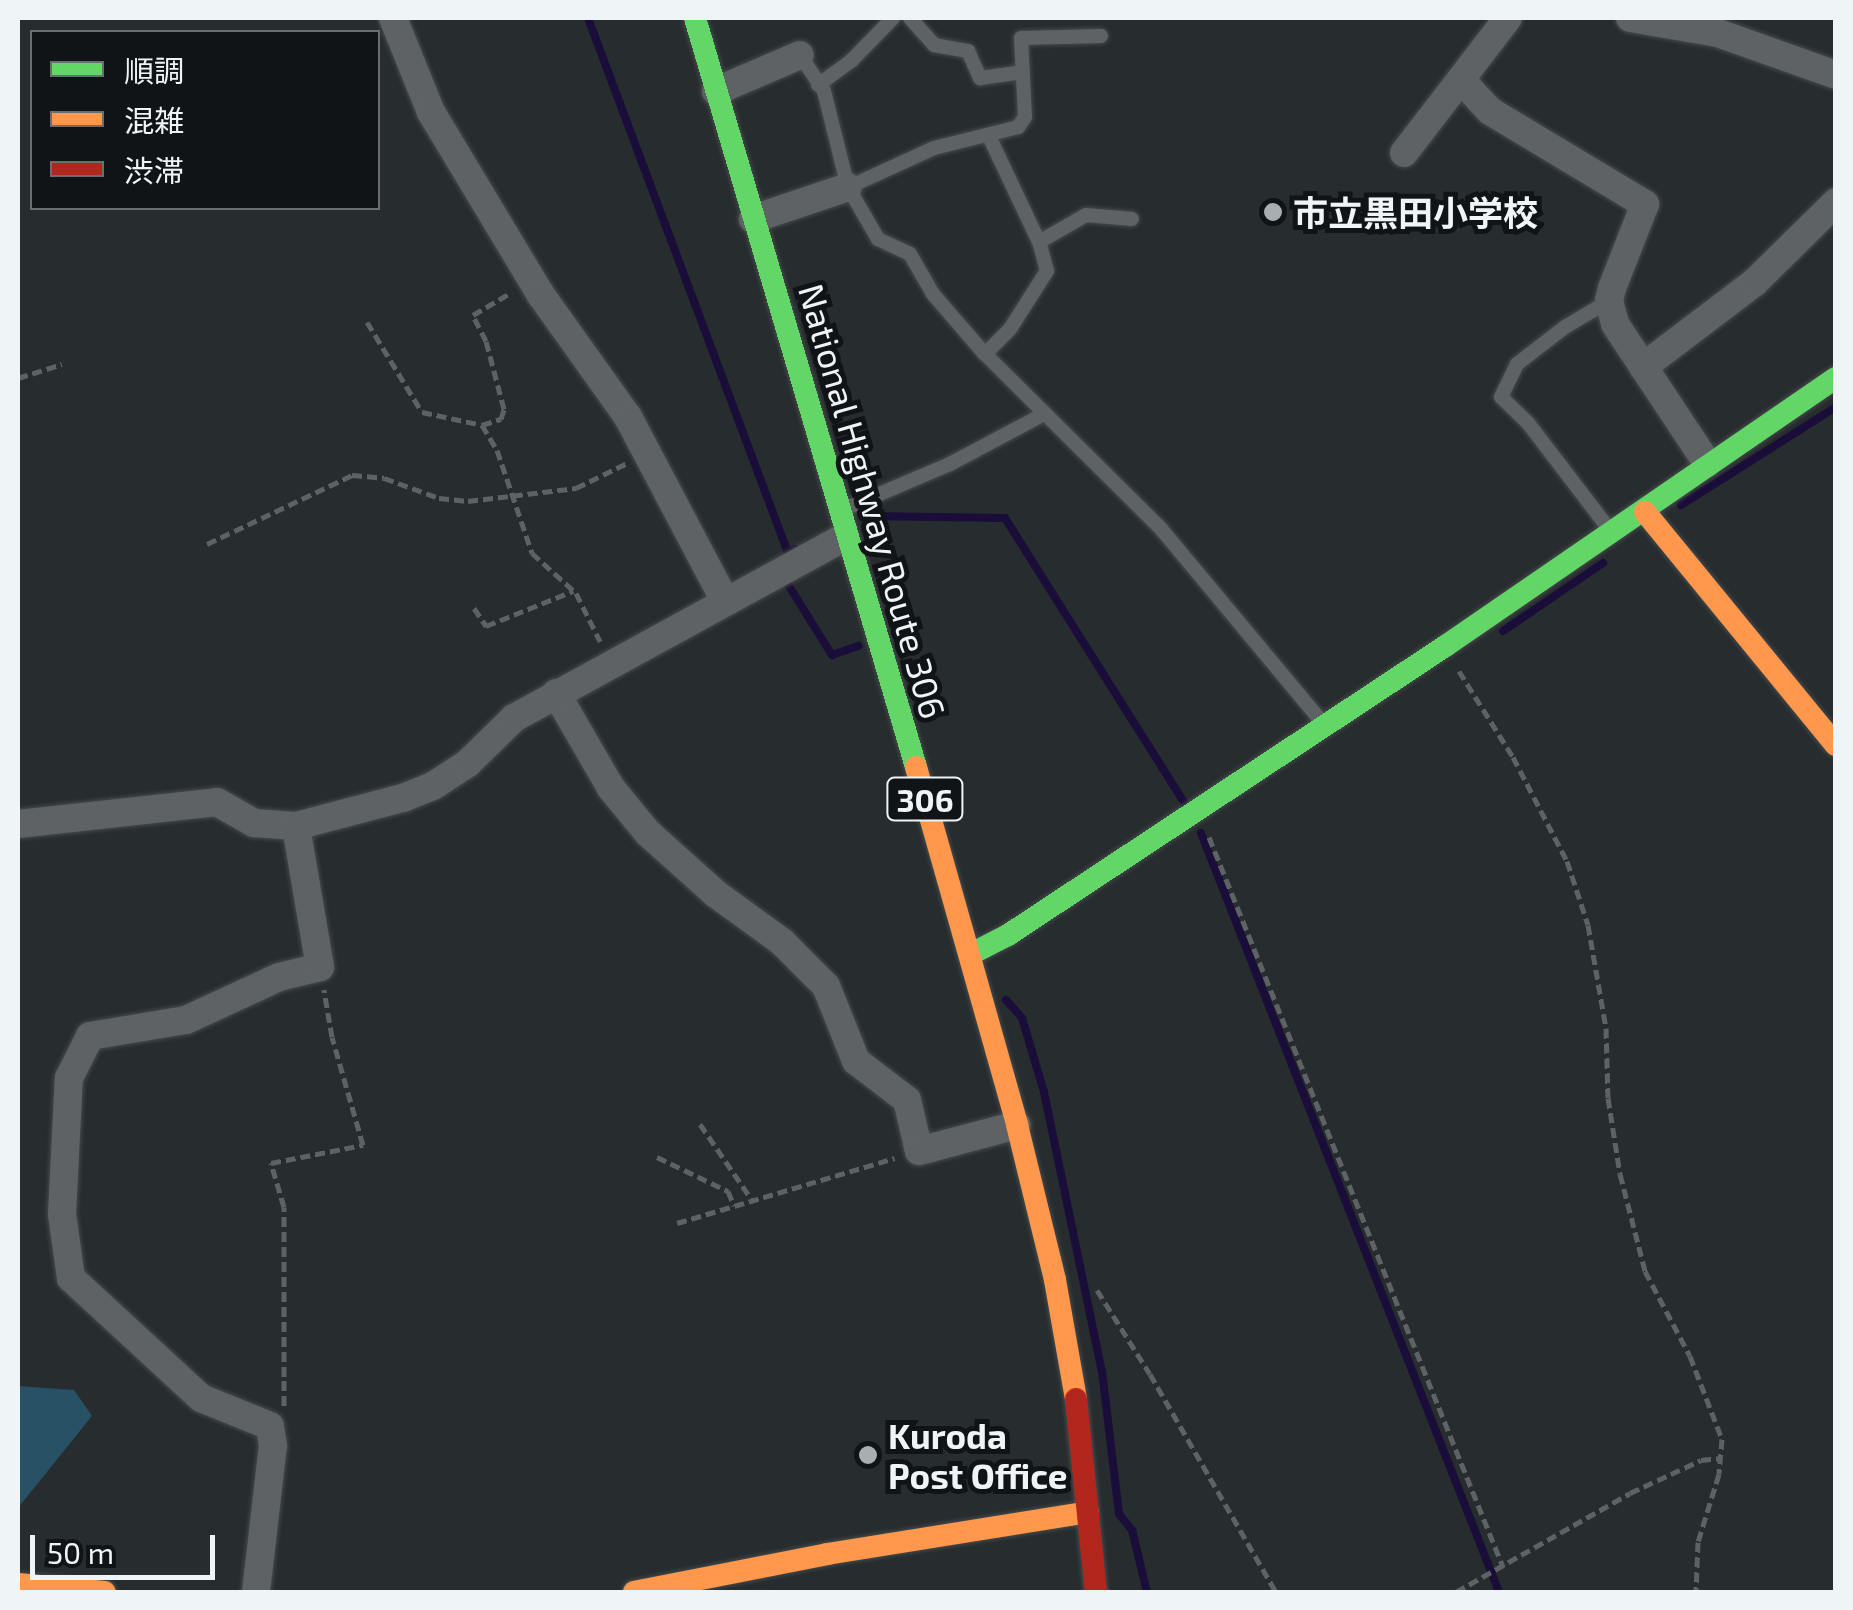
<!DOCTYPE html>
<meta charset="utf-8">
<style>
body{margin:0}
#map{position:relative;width:1853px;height:1610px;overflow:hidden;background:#272c2e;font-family:"Exo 2","Noto Sans JP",sans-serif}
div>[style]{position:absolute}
.green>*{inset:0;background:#275164}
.stream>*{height:8px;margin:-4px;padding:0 4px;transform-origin:4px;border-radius:4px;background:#1b0d39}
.path>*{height:5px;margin-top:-2.5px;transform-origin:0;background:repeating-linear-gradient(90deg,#5e6264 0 10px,transparent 0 15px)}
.roads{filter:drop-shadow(0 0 2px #454a4b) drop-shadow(0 0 2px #454a4b)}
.lane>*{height:14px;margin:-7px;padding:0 7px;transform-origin:7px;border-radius:7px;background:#5f6264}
.street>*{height:28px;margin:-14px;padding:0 14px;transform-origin:14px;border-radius:14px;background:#5f6264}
.fast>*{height:22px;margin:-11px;padding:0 11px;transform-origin:11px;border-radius:11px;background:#63d668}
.slow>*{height:22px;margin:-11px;padding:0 11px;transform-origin:11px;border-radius:11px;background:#ff974d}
.jam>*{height:22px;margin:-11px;padding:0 11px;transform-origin:11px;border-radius:11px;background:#b3261e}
.dots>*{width:28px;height:28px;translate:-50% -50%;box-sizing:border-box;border:5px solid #111416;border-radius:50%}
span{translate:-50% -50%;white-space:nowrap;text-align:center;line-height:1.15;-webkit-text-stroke:10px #111416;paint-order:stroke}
.shield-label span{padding:2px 8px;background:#111416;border:2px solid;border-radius:8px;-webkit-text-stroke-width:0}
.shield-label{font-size:32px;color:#eff5f7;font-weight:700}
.poi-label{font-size:35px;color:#eff5f7;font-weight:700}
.left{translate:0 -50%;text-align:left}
.street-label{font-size:35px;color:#eff5f7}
.frame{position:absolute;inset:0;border:20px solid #eff5f7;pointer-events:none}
.legend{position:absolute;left:30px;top:30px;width:350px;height:180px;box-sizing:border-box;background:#111416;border:2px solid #6a6e70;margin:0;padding:12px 18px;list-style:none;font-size:30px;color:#eff5f7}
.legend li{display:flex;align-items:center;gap:20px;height:50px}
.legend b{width:50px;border:2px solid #6a6e70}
.scale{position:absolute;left:30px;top:1535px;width:185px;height:45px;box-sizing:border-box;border:5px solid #eff5f7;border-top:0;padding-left:12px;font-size:30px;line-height:35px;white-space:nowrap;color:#eff5f7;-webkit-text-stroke:8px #111416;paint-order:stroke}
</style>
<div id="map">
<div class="green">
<i style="clip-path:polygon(18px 1386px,74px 1390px,92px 1416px,18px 1508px)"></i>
</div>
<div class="stream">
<i style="left:588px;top:18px;width:571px;rotate:69.5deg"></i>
<i style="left:788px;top:553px;width:8px;rotate:-30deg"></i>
<i style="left:1681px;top:505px;width:183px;rotate:-32.3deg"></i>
<i style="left:865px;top:516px;width:140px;rotate:0.8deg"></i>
<i style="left:1005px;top:518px;width:334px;rotate:57.8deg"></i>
<i style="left:784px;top:578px;width:91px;rotate:58.1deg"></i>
<i style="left:832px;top:655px;width:28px;rotate:-19deg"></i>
<i style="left:1503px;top:631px;width:121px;rotate:-34.2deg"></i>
<i style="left:1201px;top:833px;width:815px;rotate:68.56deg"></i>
<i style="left:1006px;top:1000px;width:24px;rotate:48deg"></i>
<i style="left:1022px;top:1018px;width:77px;rotate:73.4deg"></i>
<i style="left:1044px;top:1092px;width:285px;rotate:78.3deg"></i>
<i style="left:1102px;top:1371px;width:144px;rotate:83.2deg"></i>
<i style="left:1119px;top:1514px;width:21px;rotate:51deg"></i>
<i style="left:1132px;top:1530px;width:64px;rotate:76.4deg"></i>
</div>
<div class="path">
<i style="left:367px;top:322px;width:105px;rotate:58.6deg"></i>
<i style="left:422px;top:412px;width:61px;rotate:12.2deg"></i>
<i style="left:482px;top:425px;width:20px;rotate:-18deg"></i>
<i style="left:501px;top:419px;width:10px;rotate:-73deg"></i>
<i style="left:504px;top:409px;width:70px;rotate:-104.8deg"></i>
<i style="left:486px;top:341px;width:29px;rotate:-117deg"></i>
<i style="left:473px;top:315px;width:45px;rotate:-30.5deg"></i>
<i style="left:18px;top:378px;width:46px;rotate:-17.7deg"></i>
<i style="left:482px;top:425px;width:29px;rotate:59deg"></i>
<i style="left:497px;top:450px;width:109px;rotate:71.2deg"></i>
<i style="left:532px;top:553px;width:59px;rotate:42.3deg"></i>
<i style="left:576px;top:593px;width:54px;rotate:63.4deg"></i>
<i style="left:207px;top:544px;width:161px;rotate:-25.4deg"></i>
<i style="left:352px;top:475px;width:32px;rotate:5deg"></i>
<i style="left:384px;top:478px;width:59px;rotate:20deg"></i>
<i style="left:439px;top:498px;width:29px;rotate:6deg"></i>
<i style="left:468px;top:501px;width:109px;rotate:-6.9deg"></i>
<i style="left:576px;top:488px;width:57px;rotate:-26.1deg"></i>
<i style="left:474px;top:608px;width:22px;rotate:56deg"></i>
<i style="left:486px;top:626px;width:94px;rotate:-21.9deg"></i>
<i style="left:1459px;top:671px;width:102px;rotate:57.9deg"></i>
<i style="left:1513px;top:757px;width:117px;rotate:62.6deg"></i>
<i style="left:1567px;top:861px;width:67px;rotate:71.8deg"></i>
<i style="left:1588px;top:925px;width:105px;rotate:80.1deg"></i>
<i style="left:1606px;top:1028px;width:70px;rotate:88.4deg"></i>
<i style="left:1608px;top:1098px;width:77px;rotate:81deg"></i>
<i style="left:1620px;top:1174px;width:100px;rotate:75.5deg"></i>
<i style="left:1645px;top:1271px;width:96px;rotate:62.1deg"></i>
<i style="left:1690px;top:1356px;width:89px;rotate:68.9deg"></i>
<i style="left:1722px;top:1439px;width:35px;rotate:95deg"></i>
<i style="left:1719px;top:1474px;width:71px;rotate:107.2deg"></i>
<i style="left:1698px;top:1542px;width:50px;rotate:92.3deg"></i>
<i style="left:1209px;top:837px;width:787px;rotate:68.06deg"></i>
<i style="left:700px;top:1124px;width:92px;rotate:55.6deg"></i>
<i style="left:657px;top:1157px;width:79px;rotate:25.6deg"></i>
<i style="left:728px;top:1191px;width:16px;rotate:68deg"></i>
<i style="left:677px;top:1223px;width:227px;rotate:-16.6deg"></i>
<i style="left:1097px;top:1290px;width:99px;rotate:57.8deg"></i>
<i style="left:1150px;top:1374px;width:252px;rotate:60deg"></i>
<i style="left:284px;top:1406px;width:199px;rotate:-90deg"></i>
<i style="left:284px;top:1207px;width:46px;rotate:-106.5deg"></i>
<i style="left:271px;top:1163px;width:94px;rotate:-11.1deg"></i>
<i style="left:363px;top:1145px;width:112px;rotate:-106deg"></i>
<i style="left:332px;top:1037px;width:48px;rotate:-99.7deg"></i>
<i style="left:1456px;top:1592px;width:200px;rotate:-29.6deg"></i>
<i style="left:1630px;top:1493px;width:78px;rotate:-24.9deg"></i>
<i style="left:1701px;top:1460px;width:20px;rotate:-6deg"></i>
</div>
<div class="roads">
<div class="lane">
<i style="left:910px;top:18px;width:36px;rotate:48deg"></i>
<i style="left:934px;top:45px;width:35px;rotate:10deg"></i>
<i style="left:968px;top:51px;width:30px;rotate:66deg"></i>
<i style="left:980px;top:78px;width:43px;rotate:-7.9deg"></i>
<i style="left:800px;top:55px;width:43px;rotate:56.3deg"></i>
<i style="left:824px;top:91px;width:99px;rotate:76deg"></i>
<i style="left:848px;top:187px;width:60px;rotate:60deg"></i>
<i style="left:878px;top:239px;width:35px;rotate:25deg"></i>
<i style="left:910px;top:254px;width:46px;rotate:60.1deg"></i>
<i style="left:933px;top:294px;width:77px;rotate:49.2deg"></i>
<i style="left:983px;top:352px;width:252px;rotate:44.8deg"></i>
<i style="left:1162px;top:530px;width:250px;rotate:50.2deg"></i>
<i style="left:818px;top:85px;width:41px;rotate:-36deg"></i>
<i style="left:851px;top:61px;width:60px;rotate:-45.7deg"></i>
<i style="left:851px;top:186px;width:91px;rotate:-24.6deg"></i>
<i style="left:934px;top:148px;width:87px;rotate:-14deg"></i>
<i style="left:1018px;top:127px;width:12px;rotate:-55deg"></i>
<i style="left:1025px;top:117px;width:79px;rotate:-92.9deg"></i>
<i style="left:1021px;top:38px;width:80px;rotate:-1.4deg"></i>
<i style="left:1039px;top:242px;width:54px;rotate:-29.9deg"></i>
<i style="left:1086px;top:215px;width:46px;rotate:5deg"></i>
<i style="left:985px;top:354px;width:35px;rotate:-45deg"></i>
<i style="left:1010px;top:329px;width:69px;rotate:-57.5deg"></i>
<i style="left:1047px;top:271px;width:30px;rotate:-105deg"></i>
<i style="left:1039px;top:242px;width:117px;rotate:-115.3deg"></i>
<i style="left:849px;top:507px;width:110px;rotate:-23.1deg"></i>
<i style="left:950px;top:464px;width:104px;rotate:-28deg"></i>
<i style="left:1609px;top:529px;width:133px;rotate:-127.4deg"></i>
<i style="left:1528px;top:423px;width:37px;rotate:-136deg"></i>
<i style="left:1501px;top:397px;width:37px;rotate:-64deg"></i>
<i style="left:1517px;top:364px;width:61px;rotate:-37.6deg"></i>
<i style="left:1565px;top:327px;width:51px;rotate:-30.6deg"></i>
</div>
<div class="street">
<i style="left:393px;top:18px;width:101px;rotate:68deg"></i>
<i style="left:431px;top:112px;width:214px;rotate:59deg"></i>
<i style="left:541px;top:295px;width:150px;rotate:54.5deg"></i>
<i style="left:628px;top:417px;width:208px;rotate:62.2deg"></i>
<i style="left:1630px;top:18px;width:89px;rotate:9.7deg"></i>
<i style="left:1718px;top:33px;width:125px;rotate:19.6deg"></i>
<i style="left:1462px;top:81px;width:41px;rotate:47deg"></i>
<i style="left:1490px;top:111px;width:181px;rotate:31deg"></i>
<i style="left:1645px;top:204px;width:90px;rotate:111.4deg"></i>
<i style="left:1612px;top:288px;width:13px;rotate:103deg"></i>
<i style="left:1609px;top:301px;width:24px;rotate:75deg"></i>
<i style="left:1615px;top:324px;width:167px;rotate:56.5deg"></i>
<i style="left:716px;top:91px;width:91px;rotate:-23.2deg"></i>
<i style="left:1404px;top:153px;width:170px;rotate:-52.4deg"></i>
<i style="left:753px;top:219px;width:100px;rotate:-18.6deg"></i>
<i style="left:1643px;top:367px;width:141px;rotate:-37.2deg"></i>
<i style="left:1755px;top:282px;width:114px;rotate:-44.6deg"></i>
<i style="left:556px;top:693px;width:110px;rotate:59.9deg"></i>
<i style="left:611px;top:788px;width:58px;rotate:50.6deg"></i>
<i style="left:648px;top:833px;width:91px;rotate:41.9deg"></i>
<i style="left:716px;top:894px;width:82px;rotate:36deg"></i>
<i style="left:782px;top:942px;width:62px;rotate:45deg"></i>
<i style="left:826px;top:986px;width:81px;rotate:68.2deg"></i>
<i style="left:856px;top:1061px;width:64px;rotate:37.4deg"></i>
<i style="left:907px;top:1100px;width:52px;rotate:76.8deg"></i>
<i style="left:919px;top:1151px;width:101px;rotate:-14.9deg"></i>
<i style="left:18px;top:824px;width:200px;rotate:-6.3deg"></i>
<i style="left:217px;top:802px;width:43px;rotate:29.6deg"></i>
<i style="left:254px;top:823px;width:42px;rotate:4.1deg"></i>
<i style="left:296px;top:826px;width:111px;rotate:-14.7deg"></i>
<i style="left:403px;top:798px;width:32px;rotate:-22deg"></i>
<i style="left:433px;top:786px;width:42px;rotate:-33.3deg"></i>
<i style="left:468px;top:763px;width:64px;rotate:-44.4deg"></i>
<i style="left:514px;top:718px;width:377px;rotate:-28.7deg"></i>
<i style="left:256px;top:1592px;width:147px;rotate:-83.4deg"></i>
<i style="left:273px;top:1446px;width:20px;rotate:-99deg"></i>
<i style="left:270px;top:1426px;width:74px;rotate:-157.9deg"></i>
<i style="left:201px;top:1398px;width:177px;rotate:-137.3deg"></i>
<i style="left:71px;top:1278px;width:65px;rotate:-98deg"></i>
<i style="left:62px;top:1214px;width:136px;rotate:-87.1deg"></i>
<i style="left:69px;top:1078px;width:47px;rotate:-63.4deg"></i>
<i style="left:90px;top:1036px;width:97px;rotate:-9.5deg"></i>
<i style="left:186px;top:1020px;width:102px;rotate:-24.8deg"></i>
<i style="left:279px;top:977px;width:42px;rotate:-13.7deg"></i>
<i style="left:320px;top:967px;width:143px;rotate:-99.7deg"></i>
</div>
<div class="fast">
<i style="left:695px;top:18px;width:781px;rotate:73.56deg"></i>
<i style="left:971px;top:954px;width:42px;rotate:-27.2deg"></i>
<i style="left:1008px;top:935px;width:523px;rotate:-33.45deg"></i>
<i style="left:1444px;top:647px;width:475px;rotate:-34.5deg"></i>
</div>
<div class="slow">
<i style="left:1645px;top:512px;width:301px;rotate:50.7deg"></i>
<i style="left:916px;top:767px;width:372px;rotate:74.2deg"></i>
<i style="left:1017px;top:1125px;width:160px;rotate:76.2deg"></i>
<i style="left:1055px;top:1280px;width:121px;rotate:80deg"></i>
<i style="left:18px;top:1584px;width:87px;rotate:5.3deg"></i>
<i style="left:634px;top:1592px;width:197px;rotate:-11.1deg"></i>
<i style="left:827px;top:1554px;width:264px;rotate:-9.1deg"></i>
</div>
<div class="jam">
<i style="left:1076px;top:1399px;width:194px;rotate:84.1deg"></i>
</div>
</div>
<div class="dots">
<i style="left:1273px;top:212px;background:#a9afb1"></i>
<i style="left:868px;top:1455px;background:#a9afb1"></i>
</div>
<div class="shield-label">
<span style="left:925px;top:799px">306</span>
</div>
<div class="poi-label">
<span class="left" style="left:1293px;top:212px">市立黒田小学校</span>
<span class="left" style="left:888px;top:1455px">Kuroda<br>Post Office</span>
</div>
<div class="street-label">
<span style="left:873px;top:501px;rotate:74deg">National Highway Route 306</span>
</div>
<div class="frame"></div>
<ul class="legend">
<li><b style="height:12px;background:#63d668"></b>順調</li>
<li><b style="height:12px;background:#ff974d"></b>混雑</li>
<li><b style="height:12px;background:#b3261e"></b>渋滞</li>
</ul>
<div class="scale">50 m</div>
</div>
